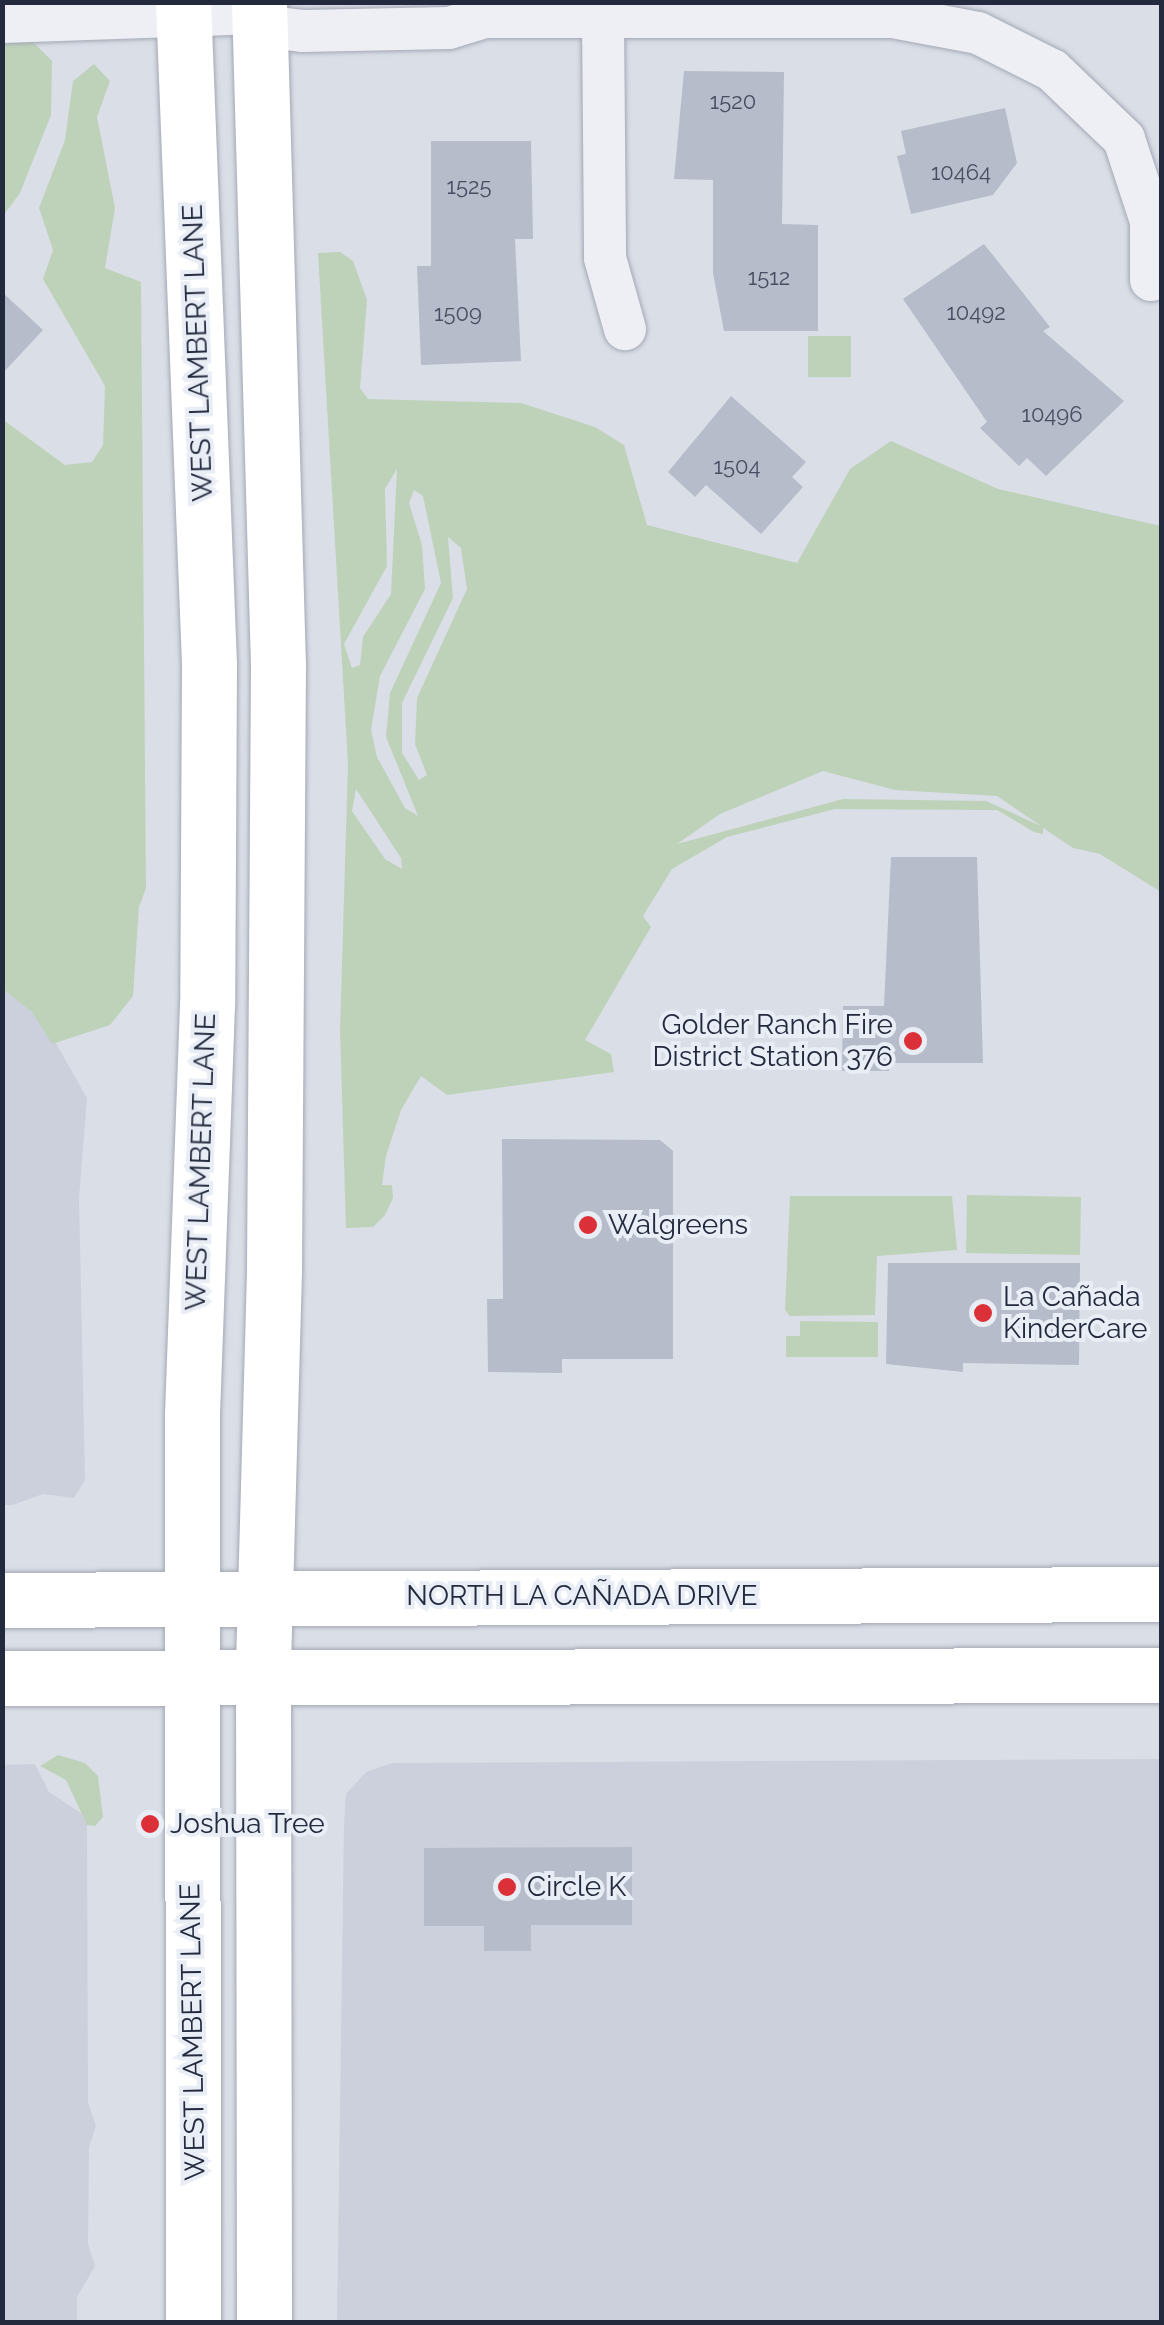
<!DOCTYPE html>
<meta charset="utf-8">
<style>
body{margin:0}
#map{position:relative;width:1164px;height:2325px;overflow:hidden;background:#dadee7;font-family:Raleway,sans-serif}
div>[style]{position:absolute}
.built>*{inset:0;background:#ccd0dc}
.green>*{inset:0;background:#bed2ba;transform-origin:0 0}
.building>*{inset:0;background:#b7bcca}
.roads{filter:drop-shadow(0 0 2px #a3a8b4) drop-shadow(0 0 2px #a3a8b4)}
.minor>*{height:42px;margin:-21px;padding:0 21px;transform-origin:21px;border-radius:21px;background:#edeff5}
.secondary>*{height:55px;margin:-27.5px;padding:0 27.5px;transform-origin:27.5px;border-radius:27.5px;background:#fff}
.primary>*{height:55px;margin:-27.5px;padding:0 27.5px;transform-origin:27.5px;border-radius:27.5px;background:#fff}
.dots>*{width:28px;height:28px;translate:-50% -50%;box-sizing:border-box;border:5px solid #e9edf5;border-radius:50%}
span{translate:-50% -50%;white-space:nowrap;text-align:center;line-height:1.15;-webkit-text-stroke:8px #e9edf5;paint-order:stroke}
.number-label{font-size:22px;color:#484e61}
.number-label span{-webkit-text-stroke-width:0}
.street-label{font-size:28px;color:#232a3e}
.poi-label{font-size:28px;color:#232a3e}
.right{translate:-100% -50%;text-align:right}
.left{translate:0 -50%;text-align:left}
.frame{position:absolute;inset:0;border:5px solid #232a3e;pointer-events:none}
</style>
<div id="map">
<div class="built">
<i style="clip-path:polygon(3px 987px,44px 1022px,87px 1098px,79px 1198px,85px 1480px,74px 1498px,43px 1494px,13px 1505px,3px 1505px)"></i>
<i style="clip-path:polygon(1161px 1759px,1161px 2322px,337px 2322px,344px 1826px,346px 1794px,366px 1772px,392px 1763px)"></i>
<i style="clip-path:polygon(35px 1764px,49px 1792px,87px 1817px,88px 2102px,96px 2126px,89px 2147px,88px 2244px,95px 2266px,77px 2297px,77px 2322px,3px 2322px,2px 1765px)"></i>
</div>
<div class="green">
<i style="clip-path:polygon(32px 41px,52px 61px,51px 115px,20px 193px,3px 216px,3px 42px)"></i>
<i style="clip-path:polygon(94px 64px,110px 81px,97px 117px,115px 208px,105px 268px,141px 282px,146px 888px,139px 907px,133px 996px,110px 1025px,52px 1044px,32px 1012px,3px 989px,2px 419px,65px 465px,92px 462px,103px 445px,105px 386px,43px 279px,53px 250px,39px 208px,65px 140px,73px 81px)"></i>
<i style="clip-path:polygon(evenodd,340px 252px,353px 261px,367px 300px,360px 388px,368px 399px,521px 403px,595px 427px,624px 445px,647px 525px,797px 563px,850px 469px,891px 441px,998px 489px,1161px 526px,1161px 892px,1100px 854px,1073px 848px,1043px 828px,1043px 834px,1034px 832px,997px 810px,835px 809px,727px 837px,672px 869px,643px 916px,651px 927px,585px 1040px,611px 1054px,614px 1072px,447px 1095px,421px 1076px,401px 1110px,386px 1156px,382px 1185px,392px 1185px,393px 1198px,385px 1215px,373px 1227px,346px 1228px,340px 1030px,348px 764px,318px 253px,340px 252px,397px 469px,391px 594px,363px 637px,360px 665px,352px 668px,344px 644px,387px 566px,385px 489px,397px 469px,340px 252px,414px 490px,423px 496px,441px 583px,390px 693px,386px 737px,418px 816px,405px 808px,377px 757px,371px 730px,380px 676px,425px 589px,422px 545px,409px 503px,414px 490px,340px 252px,448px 537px,461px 548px,467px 589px,417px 698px,415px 744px,427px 775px,419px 780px,402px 753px,402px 703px,453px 598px,448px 537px,340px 252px,823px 771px,895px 790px,997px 796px,1041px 826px,986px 801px,843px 799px,677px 844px,720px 814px,823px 771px,340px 252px,356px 789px,401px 858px,402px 869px,385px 859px,352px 811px,356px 789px)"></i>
<i style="left:808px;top:336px;width:43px;height:41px"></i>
<i style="left:967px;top:1195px;width:114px;height:58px;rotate:1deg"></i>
<i style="clip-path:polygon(790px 1196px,952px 1196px,957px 1250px,877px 1256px,875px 1315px,790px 1316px,785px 1310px)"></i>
<i style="clip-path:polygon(800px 1321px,878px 1322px,878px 1357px,786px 1357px,786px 1336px,800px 1336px)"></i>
<i style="clip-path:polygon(58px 1755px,85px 1763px,98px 1776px,103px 1817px,95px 1826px,87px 1825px,66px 1780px,40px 1766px)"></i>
</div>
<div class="building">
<i style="clip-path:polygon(684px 71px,784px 72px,782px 224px,818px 225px,818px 331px,724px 331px,713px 273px,713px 180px,674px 179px)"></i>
<i style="clip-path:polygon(1005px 108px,1017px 163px,993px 195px,911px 214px,897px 156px,906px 154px,901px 131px)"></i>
<i style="clip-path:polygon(431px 141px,531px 141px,533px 239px,515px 239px,521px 361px,421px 365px,417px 266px,431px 266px)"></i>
<i style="clip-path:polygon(984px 244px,1050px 327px,1043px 331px,1124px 401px,1046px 476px,1027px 458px,1019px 466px,980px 428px,987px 422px,903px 299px)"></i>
<i style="clip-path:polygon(2px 292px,43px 330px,2px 374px)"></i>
<i style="clip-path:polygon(731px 396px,806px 462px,792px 477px,803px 487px,761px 534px,706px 485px,695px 497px,668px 472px)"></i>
<i style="clip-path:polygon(891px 857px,977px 857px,983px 1063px,889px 1063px,889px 1071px,842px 1071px,843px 1006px,884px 1006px)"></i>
<i style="clip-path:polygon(502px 1139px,660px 1140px,673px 1151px,673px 1359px,562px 1359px,562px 1373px,488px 1372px,487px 1299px,503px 1299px)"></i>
<i style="clip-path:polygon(888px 1263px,1080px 1263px,1079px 1365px,963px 1363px,963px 1372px,886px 1364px)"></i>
<i style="clip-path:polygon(632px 1847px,632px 1925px,531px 1925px,531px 1951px,484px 1951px,484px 1926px,424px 1926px,424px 1848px)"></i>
</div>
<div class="roads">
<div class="minor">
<i style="left:259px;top:13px;width:24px;rotate:38deg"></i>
<i style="left:278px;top:28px;width:24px;rotate:7deg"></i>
<i style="left:302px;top:31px;width:147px;rotate:-1.2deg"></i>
<i style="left:449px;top:28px;width:37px;rotate:-17deg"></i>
<i style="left:484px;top:17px;width:409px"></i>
<i style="left:893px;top:17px;width:86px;rotate:10.7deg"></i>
<i style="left:978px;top:33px;width:83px;rotate:26.6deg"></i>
<i style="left:1052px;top:70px;width:100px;rotate:43.8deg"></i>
<i style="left:1124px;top:139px;width:86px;rotate:71.8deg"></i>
<i style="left:1151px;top:221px;width:59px;rotate:90deg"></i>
<i style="left:603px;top:19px;width:239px;rotate:89.5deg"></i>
<i style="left:605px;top:258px;width:74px;rotate:74.3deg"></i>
<i style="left:2px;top:22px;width:257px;rotate:-2deg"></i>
</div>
<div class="secondary">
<i style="left:183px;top:2px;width:664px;rotate:87.75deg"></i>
<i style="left:209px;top:665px;width:340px;rotate:90.3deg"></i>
<i style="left:207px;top:1005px;width:412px;rotate:92.1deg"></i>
<i style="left:192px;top:1417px;width:905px;rotate:89.94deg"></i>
<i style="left:259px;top:2px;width:664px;rotate:88.36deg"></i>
<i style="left:278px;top:666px;width:605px;rotate:90.38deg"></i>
<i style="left:274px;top:1271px;width:405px;rotate:91.6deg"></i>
<i style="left:263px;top:1676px;width:646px;rotate:89.91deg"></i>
</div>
<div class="primary">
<i style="left:2px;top:1600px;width:1160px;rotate:-0.3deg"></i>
<i style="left:2px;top:1678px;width:1160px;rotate:-0.15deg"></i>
</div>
</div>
<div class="dots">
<i style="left:913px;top:1041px;background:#db3037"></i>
<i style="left:588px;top:1225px;background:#db3037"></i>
<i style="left:983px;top:1313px;background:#db3037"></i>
<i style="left:150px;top:1824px;background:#db3037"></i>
<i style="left:507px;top:1887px;background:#db3037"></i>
</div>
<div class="number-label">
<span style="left:733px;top:102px">1520</span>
<span style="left:961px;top:173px">10464</span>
<span style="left:469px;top:187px">1525</span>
<span style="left:769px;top:278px">1512</span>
<span style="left:976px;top:313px">10492</span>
<span style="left:458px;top:314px">1509</span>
<span style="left:1052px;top:415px">10496</span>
<span style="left:737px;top:467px">1504</span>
</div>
<div class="street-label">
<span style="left:198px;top:353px;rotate:-92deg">WEST LAMBERT LANE</span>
<span style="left:201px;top:1162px;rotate:-88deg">WEST LAMBERT LANE</span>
<span style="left:582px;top:1596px">NORTH LA CAÑADA DRIVE</span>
<span style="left:193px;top:2032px;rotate:-91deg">WEST LAMBERT LANE</span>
</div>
<div class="poi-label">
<span class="right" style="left:893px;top:1041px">Golder Ranch Fire<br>District Station 376</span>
<span class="left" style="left:608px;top:1225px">Walgreens</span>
<span class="left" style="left:1003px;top:1313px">La Cañada<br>KinderCare</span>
<span class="left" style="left:170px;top:1824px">Joshua Tree</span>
<span class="left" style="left:527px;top:1887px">Circle K</span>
</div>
<div class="frame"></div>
</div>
